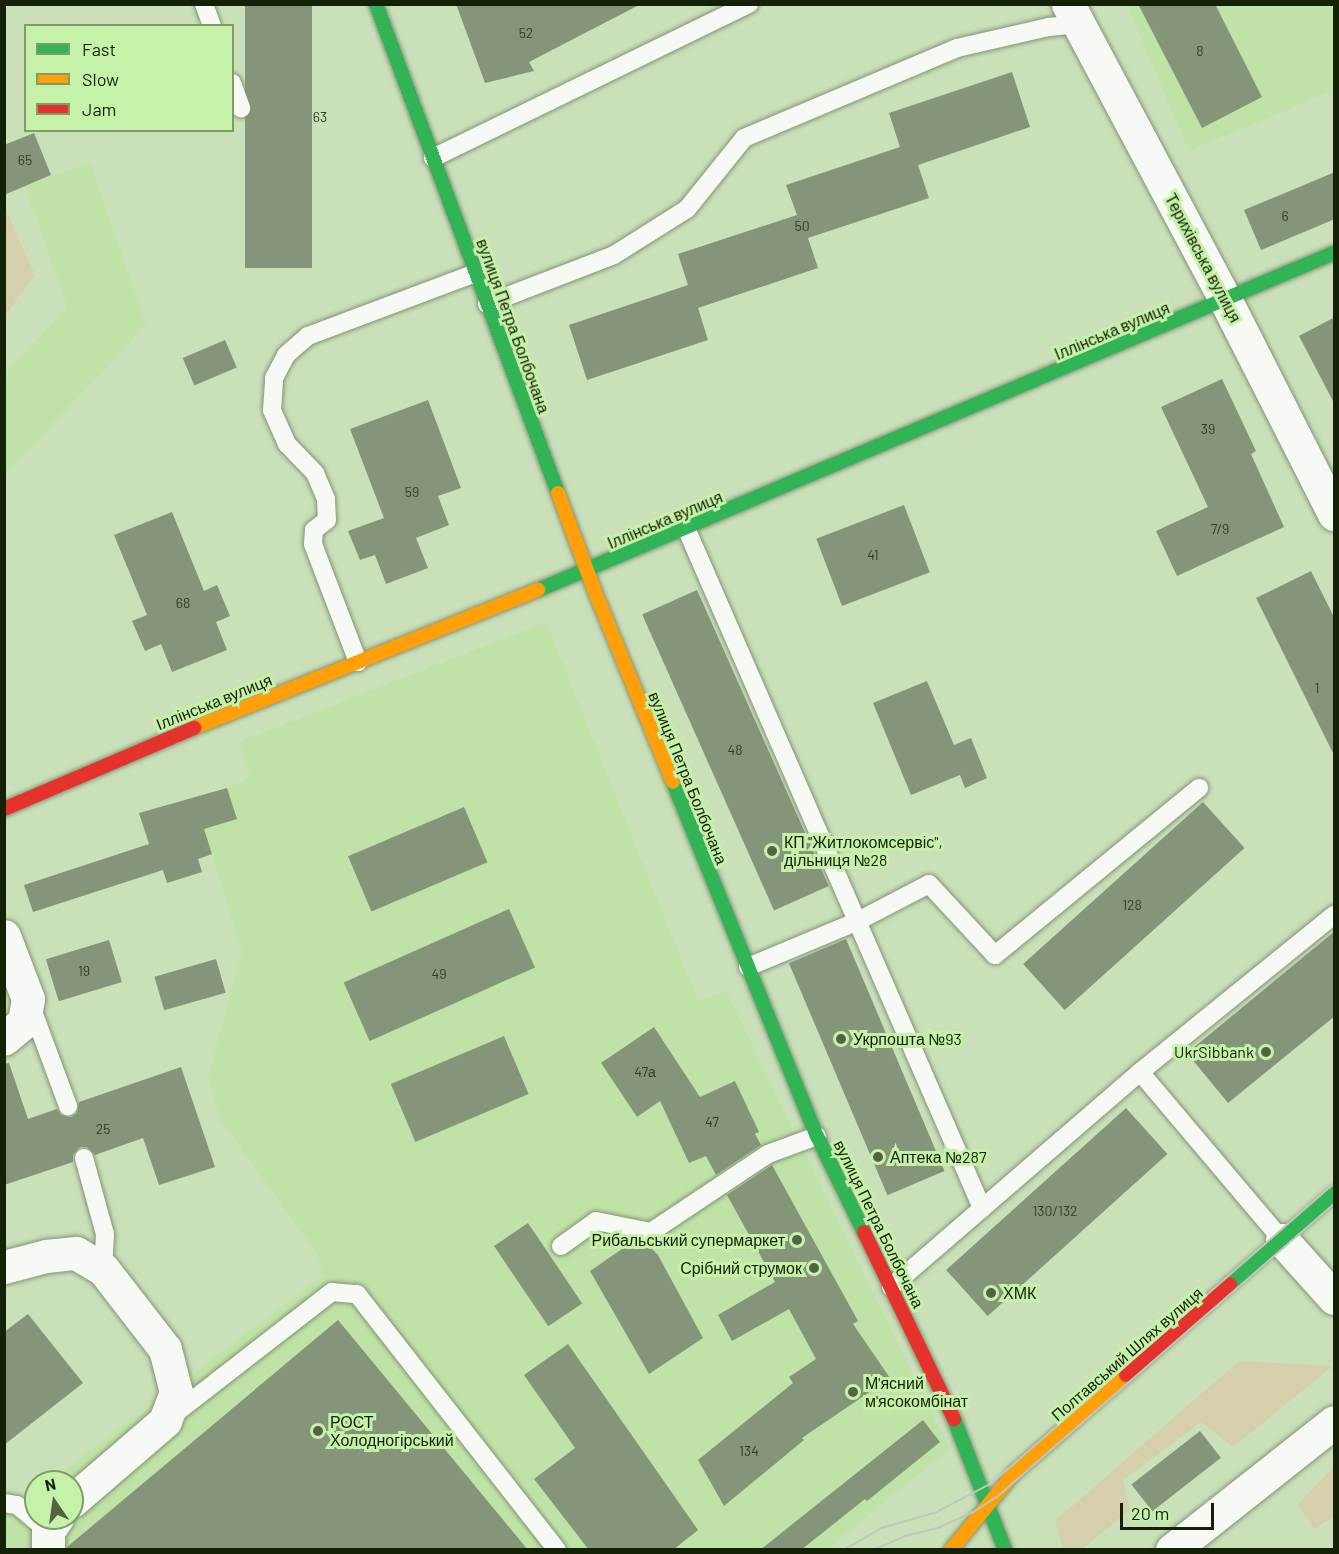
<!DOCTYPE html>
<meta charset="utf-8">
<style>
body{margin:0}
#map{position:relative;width:1339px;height:1554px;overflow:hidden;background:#c9e0b9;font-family:Barlow,sans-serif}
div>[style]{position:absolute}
.built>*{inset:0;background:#bfe3a6}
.green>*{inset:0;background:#d5d0ab}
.building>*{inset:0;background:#85957a;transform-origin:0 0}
.roads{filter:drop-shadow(0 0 2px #839475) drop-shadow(0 0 2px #839475)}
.lane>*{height:18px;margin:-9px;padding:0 9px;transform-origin:9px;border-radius:9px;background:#f7faf4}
.street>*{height:33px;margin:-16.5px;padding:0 16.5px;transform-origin:16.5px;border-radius:16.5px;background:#f7faf4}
.fast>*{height:14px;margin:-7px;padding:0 7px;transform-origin:7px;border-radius:7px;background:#30b455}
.slow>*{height:14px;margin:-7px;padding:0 7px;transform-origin:7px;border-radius:7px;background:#ff9f0a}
.jam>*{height:14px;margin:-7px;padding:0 7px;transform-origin:7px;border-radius:7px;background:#e5322d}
.tram>*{height:1.5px;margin:-0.75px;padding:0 0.75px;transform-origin:0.75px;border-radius:0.75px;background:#c0c7bc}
.dots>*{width:16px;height:16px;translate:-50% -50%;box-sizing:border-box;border:3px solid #c6f1a8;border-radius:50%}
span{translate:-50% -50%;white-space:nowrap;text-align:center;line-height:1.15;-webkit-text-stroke:6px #c6f1a8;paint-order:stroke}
.number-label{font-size:14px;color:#303f23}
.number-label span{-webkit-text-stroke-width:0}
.street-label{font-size:16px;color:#132206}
.poi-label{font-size:16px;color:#132206}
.left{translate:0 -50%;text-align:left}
.right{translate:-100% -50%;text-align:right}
.frame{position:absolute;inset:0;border:6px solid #132206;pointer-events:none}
.legend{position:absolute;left:24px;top:24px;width:210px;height:108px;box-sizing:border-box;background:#c6f1a8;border:2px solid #7e9e67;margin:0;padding:8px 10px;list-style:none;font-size:18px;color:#132206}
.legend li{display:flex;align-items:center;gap:12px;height:30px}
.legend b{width:30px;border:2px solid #7e9e67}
.north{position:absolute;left:24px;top:1470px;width:60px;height:60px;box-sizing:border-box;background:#c6f1a8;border:2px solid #7e9e67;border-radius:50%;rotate:347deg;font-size:16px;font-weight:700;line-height:24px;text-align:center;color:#132206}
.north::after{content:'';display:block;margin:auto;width:21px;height:27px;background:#536445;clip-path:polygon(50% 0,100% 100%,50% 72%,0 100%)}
.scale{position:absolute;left:1120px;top:1503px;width:94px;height:27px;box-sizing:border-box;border:3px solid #132206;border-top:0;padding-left:8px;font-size:18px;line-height:21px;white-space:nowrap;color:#132206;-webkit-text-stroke:4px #c6f1a8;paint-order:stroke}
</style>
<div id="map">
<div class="built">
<i style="clip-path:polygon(1127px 5px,1334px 5px,1334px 90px,1189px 151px)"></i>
<i style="clip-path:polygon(90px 163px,146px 325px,5px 474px,5px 373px,68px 307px,25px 186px)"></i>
<i style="clip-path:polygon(546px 622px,698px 1001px,726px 991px,949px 1449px,827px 1549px,5px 1550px,5px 1515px,36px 1492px,36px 1518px,72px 1518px,72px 1482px,49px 1482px,323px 1276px,318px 1255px,221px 1120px,208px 1078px,242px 951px,204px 829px,236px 819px,227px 788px,251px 777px,239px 742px)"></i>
</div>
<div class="green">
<i style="clip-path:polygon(7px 212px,35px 275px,5px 316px,4px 213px)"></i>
<i style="clip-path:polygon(1239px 1361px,1333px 1366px,1233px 1447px,1201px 1422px,1123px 1480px,1130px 1509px,1083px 1549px,1063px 1549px,1055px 1521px)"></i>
<i style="clip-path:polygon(1334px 1467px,1334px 1516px,1314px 1529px,1298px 1504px)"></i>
</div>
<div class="building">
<i style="left:245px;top:4px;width:67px;height:264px"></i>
<i style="clip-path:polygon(456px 4px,641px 4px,529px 62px,534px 71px,485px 83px)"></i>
<i style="clip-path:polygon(1138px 4px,1215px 4px,1262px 97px,1202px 128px)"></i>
<i style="clip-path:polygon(1012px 72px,1030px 127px,918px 165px,929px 198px,808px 238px,818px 268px,698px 308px,708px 340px,587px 380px,569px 325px,688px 285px,678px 254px,797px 215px,786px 185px,900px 147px,889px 113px)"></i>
<i style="clip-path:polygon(34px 133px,51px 175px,4px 195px,4px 145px)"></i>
<i style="clip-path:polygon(1335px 172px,1335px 219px,1261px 250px,1244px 210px)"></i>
<i style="clip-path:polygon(1335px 317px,1335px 405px,1299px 336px)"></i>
<i style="left:225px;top:340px;width:30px;height:46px;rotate:67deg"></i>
<i style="clip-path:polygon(1222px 379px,1256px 451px,1251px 454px,1284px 527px,1177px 576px,1156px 531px,1208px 507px,1161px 407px)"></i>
<i style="clip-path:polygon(428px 400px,461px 488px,438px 496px,449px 525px,416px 538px,428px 568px,386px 584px,375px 555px,360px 560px,348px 531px,384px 518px,350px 429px)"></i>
<i style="left:904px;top:505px;width:72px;height:94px;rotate:69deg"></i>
<i style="clip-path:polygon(172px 512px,204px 591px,217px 585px,230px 616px,216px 622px,227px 650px,172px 672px,161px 644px,145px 651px,132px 621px,147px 615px,114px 535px)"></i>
<i style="clip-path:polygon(1311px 571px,1335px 619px,1335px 757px,1256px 598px)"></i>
<i style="left:697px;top:590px;width:324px;height:60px;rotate:66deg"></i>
<i style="clip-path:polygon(927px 681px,954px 745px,971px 738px,987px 778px,965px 788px,960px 775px,911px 795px,873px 703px)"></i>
<i style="clip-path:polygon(227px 788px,237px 819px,204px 829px,212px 854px,198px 859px,202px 872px,167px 883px,163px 870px,33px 912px,24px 885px,149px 844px,139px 813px)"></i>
<i style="left:1203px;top:802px;width:62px;height:242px;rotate:48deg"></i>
<i style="left:464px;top:807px;width:60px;height:126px;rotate:67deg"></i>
<i style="left:509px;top:909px;width:64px;height:181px;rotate:66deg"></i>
<i style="clip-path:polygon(1335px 931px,1335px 1016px,1228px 1103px,1187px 1053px)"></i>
<i style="left:846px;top:939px;width:252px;height:62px;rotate:67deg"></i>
<i style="left:109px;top:940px;width:44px;height:66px;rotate:73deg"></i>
<i style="left:216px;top:959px;width:35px;height:64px;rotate:74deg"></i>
<i style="clip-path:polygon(654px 1027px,700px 1097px,735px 1081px,759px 1132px,755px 1134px,761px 1145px,716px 1175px,706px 1156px,689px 1163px,660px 1101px,637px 1117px,601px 1063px)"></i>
<i style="left:504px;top:1036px;width:63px;height:123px;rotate:67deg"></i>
<i style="clip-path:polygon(9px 1063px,28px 1119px,57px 1109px,61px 1115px,71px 1117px,77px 1113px,79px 1102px,181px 1067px,215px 1167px,159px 1185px,143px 1138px,95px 1155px,87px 1147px,80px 1147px,73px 1155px,73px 1162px,4px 1185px,4px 1064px)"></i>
<i style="left:1126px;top:1108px;width:62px;height:242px;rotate:48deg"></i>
<i style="clip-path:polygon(772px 1165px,858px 1321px,853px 1324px,890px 1378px,802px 1438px,804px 1440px,724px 1506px,698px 1460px,793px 1383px,789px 1377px,816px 1359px,789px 1309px,732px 1341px,718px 1315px,775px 1282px,727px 1195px)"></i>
<i style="left:528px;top:1223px;width:97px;height:41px;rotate:56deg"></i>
<i style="clip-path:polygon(635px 1240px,645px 1242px,658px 1255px,703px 1338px,649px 1374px,590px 1271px)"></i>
<i style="clip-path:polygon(28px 1314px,83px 1383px,4px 1445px,4px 1332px)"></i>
<i style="clip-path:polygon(338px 1320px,528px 1550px,67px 1550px,67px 1547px)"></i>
<i style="clip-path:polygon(568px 1344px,698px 1530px,673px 1550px,589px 1550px,534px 1479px,575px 1448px,524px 1375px)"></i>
<i style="clip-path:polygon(923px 1420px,940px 1442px,867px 1501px,865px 1499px,801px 1550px,760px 1550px)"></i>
<i style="left:1200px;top:1431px;width:34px;height:87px;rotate:52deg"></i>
</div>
<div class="roads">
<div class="lane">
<i style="left:204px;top:4px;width:23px;rotate:70deg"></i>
<i style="left:232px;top:83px;width:27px;rotate:70deg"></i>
<i style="left:433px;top:158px;width:352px;rotate:-26deg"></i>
<i style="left:487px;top:304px;width:136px;rotate:-21.1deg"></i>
<i style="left:614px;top:255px;width:86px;rotate:-32.2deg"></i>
<i style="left:687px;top:209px;width:91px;rotate:-51.2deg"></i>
<i style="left:744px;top:138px;width:231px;rotate:-22.9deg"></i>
<i style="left:957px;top:48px;width:94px;rotate:-12.9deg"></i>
<i style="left:1049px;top:27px;width:29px;rotate:-6deg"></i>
<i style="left:686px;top:528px;width:742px;rotate:66.48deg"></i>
<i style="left:358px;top:662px;width:126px;rotate:-110.9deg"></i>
<i style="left:313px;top:544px;width:14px;rotate:-86deg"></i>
<i style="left:314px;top:530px;width:16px;rotate:-38deg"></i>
<i style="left:327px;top:520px;width:21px;rotate:-93deg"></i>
<i style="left:326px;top:499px;width:28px;rotate:-113deg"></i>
<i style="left:315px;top:473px;width:40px;rotate:-134deg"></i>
<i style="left:287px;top:444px;width:37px;rotate:-114deg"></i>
<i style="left:272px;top:410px;width:32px;rotate:-86deg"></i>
<i style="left:274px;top:378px;width:26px;rotate:-62deg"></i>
<i style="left:286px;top:355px;width:29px;rotate:-41deg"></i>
<i style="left:308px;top:336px;width:179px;rotate:-20.6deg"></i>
<i style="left:748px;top:967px;width:119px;rotate:-22.7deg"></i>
<i style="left:858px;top:921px;width:80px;rotate:-27.5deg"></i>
<i style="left:929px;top:884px;width:97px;rotate:47.1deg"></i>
<i style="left:995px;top:955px;width:264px;rotate:-39.3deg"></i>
<i style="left:31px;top:1006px;width:107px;rotate:69.7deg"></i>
<i style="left:1140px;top:1072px;width:220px;rotate:49.8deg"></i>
<i style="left:84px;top:1158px;width:79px;rotate:74.6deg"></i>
<i style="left:105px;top:1234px;width:35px;rotate:93deg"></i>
<i style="left:561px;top:1246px;width:43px;rotate:-35.5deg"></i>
<i style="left:596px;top:1221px;width:56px;rotate:11.3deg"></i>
<i style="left:651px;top:1232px;width:141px;rotate:-33.7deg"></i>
<i style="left:768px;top:1154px;width:52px;rotate:-20.2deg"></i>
<i style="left:891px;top:1287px;width:329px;rotate:-40.8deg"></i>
<i style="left:1140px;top:1072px;width:250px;rotate:-39deg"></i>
<i style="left:172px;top:1416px;width:202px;rotate:-37.8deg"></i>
<i style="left:332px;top:1292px;width:25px;rotate:5deg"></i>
<i style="left:357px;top:1294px;width:325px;rotate:52deg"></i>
<i style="left:4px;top:1503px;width:13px;rotate:9deg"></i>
<i style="left:17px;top:1505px;width:40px;rotate:40deg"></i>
</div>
<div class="street">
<i style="left:1068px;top:4px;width:336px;rotate:62deg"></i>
<i style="left:1226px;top:301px;width:239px;rotate:63.1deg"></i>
<i style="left:4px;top:936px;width:67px;rotate:69.1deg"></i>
<i style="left:28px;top:999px;width:23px;rotate:100deg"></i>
<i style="left:24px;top:1022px;width:26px;rotate:140deg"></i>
<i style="left:1282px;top:1240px;width:78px;rotate:48.1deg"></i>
<i style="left:4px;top:1267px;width:43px;rotate:-14.7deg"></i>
<i style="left:46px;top:1256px;width:30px;rotate:-6deg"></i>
<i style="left:76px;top:1253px;width:31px;rotate:31deg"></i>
<i style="left:103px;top:1269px;width:101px;rotate:52.2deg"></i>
<i style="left:165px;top:1349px;width:44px;rotate:75.7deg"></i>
<i style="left:176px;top:1392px;width:31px;rotate:111deg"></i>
<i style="left:165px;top:1421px;width:123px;rotate:139.3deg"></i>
<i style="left:48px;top:1550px;width:19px;rotate:-90deg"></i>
<i style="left:48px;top:1531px;width:16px;rotate:-55deg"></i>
<i style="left:1172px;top:1550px;width:206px;rotate:-38.3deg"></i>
</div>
<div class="fast">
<i style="left:376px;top:4px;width:522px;rotate:69.59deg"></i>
<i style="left:538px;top:590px;width:864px;rotate:-22.95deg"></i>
<i style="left:673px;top:782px;width:382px;rotate:67.9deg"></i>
<i style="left:817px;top:1136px;width:107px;rotate:63.9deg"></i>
<i style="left:1230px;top:1284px;width:138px;rotate:-40.9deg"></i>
<i style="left:954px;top:1419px;width:141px;rotate:68.7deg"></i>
</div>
<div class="slow">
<i style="left:558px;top:493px;width:106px;rotate:69.5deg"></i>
<i style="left:595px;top:592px;width:205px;rotate:67.7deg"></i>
<i style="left:194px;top:728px;width:371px;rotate:-21.9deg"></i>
<i style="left:951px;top:1550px;width:99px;rotate:-50.7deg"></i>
<i style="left:1014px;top:1473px;width:149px;rotate:-41.2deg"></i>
</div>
<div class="jam">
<i style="left:4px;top:809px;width:207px;rotate:-23.1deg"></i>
<i style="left:864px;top:1232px;width:208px;rotate:64.3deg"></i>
<i style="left:1126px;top:1375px;width:138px;rotate:-41.2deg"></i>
</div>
</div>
<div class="tram">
<i style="left:844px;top:1550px;width:44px;rotate:-30.1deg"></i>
<i style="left:882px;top:1528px;width:57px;rotate:-16.2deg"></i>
<i style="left:937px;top:1512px;width:62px;rotate:-27.8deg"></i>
<i style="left:992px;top:1483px;width:454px;rotate:-41.2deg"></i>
<i style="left:874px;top:1550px;width:34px;rotate:-24deg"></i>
<i style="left:905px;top:1536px;width:36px;rotate:-14deg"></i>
<i style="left:940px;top:1527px;width:35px;rotate:-24deg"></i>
<i style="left:972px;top:1513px;width:31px;rotate:-33deg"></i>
<i style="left:998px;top:1496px;width:445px;rotate:-41deg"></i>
</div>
<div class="dots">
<i style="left:772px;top:851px;background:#536445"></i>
<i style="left:841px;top:1039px;background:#536445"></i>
<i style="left:1266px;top:1052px;background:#536445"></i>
<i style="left:878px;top:1157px;background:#536445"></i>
<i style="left:797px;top:1240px;background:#536445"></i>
<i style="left:814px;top:1268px;background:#536445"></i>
<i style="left:991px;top:1293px;background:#536445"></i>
<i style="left:853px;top:1392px;background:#536445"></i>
<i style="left:318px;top:1431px;background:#536445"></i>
</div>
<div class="number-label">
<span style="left:526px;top:33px">52</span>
<span style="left:1200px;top:51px">8</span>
<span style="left:320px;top:117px">63</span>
<span style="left:25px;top:160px">65</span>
<span style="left:1285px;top:216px">6</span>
<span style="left:802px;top:226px">50</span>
<span style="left:1208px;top:429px">39</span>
<span style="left:412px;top:492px">59</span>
<span style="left:1220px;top:529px">7/9</span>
<span style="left:873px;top:555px">41</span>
<span style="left:183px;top:603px">68</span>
<span style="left:1317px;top:688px">1</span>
<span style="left:735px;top:750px">48</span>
<span style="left:1132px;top:905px">128</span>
<span style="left:84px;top:971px">19</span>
<span style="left:439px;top:974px">49</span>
<span style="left:645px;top:1072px">47а</span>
<span style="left:712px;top:1122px">47</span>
<span style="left:103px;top:1129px">25</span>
<span style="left:1055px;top:1211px">130/132</span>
<span style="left:749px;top:1451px">134</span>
</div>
<div class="street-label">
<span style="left:1203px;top:258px;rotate:62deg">Терихівська вулиця</span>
<span style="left:513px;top:326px;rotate:70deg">вулиця Петра Болбочана</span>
<span style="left:1112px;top:331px;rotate:-23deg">Іллінська вулиця</span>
<span style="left:665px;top:520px;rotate:-23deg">Іллінська вулиця</span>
<span style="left:214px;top:702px;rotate:-22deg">Іллінська вулиця</span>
<span style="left:688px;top:778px;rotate:68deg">вулиця Петра Болбочана</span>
<span style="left:879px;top:1224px;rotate:64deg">вулиця Петра Болбочана</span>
<span style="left:1127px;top:1354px;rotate:-41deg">Полтавський Шлях вулиця</span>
</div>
<div class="poi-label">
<span class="left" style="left:784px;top:851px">КП "Житлокомсервіс",<br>дільниця №28</span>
<span class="left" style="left:853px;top:1039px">Укрпошта №93</span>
<span class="right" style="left:1254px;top:1052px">UkrSibbank</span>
<span class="left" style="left:890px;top:1157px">Аптека №287</span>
<span class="right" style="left:785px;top:1240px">Рибальський супермаркет</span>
<span class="right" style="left:802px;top:1268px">Срібний струмок</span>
<span class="left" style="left:1003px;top:1293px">ХМК</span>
<span class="left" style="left:865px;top:1392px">М'ясний<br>м'ясокомбінат</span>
<span class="left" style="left:330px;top:1431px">РОСТ<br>Холодногірський</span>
</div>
<div class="frame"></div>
<ul class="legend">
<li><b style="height:8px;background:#30b455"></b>Fast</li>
<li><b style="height:8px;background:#ff9f0a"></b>Slow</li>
<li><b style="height:8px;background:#e5322d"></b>Jam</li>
</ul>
<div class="north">N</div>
<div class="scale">20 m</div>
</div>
